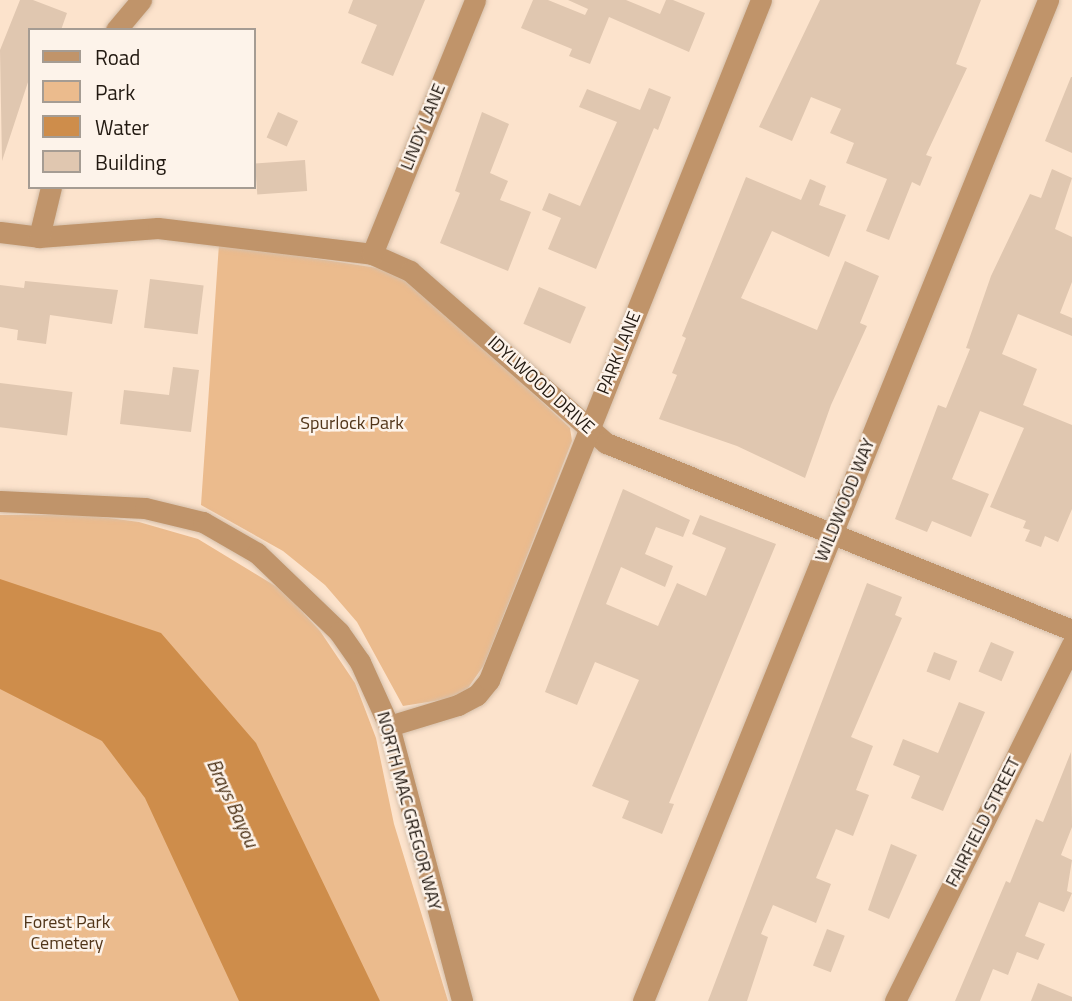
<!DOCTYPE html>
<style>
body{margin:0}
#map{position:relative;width:1072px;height:1001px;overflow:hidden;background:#fce3cc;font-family:"Titillium Web",sans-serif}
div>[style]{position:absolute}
.green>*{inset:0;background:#ebbb8d}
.water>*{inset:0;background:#ce8d4b}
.building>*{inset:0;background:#e0c7b0;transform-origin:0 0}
.roads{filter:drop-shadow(0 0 2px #d5bfaa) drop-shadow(0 0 2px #d5bfaa)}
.street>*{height:21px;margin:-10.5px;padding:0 10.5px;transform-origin:10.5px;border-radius:10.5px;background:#c0946a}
span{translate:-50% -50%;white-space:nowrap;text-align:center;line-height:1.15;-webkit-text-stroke:5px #fdf3ea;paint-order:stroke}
.street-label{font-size:18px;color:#221911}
.park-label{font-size:18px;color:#513519}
.water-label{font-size:19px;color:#482d11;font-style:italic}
.legend{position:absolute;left:28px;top:28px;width:228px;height:161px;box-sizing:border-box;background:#fdf3ea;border:2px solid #a59c93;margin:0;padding:9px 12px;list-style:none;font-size:21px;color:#221911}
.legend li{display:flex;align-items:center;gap:14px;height:35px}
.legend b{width:35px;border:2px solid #a59c93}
</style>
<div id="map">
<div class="green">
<i style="clip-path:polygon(219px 244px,391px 270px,421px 289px,570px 428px,572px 441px,484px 665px,468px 688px,453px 698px,403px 706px,357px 622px,325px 585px,283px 551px,201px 505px)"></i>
<i style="clip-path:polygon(0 515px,86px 515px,139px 522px,198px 539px,282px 590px,320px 631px,355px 683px,376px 738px,394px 824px,448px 1001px,0 1001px)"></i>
</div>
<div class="water">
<i style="clip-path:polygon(0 579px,161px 633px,256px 743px,380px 1001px,239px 1001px,145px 798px,102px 741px,0 689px)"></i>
</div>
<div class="building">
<i style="clip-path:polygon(20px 0,33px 0,67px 13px,61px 30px,30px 30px,30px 76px,2px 161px,0 50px)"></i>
<i style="clip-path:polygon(353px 0,425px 0,393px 76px,361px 63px,377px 25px,348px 13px)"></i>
<i style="clip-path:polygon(533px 0,548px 0,585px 15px,588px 9px,568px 0,626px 0,660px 14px,666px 0,673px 0,705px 13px,689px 52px,609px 17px,590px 64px,569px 56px,572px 49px,521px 28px)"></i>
<i style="clip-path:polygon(820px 0,981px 0,956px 64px,967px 68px,926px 155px,932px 157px,920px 186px,912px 182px,889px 240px,866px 231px,887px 179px,846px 163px,854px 143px,830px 133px,841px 109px,811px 97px,792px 141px,759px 127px)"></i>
<i style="clip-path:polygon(1071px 77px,1072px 77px,1072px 153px,1045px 141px)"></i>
<i style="clip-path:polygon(649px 88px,671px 97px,658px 130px,654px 128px,596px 269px,548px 249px,561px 218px,542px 210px,549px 193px,580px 206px,617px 122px,579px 107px,587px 89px,640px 110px)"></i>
<i style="left:278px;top:112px;width:22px;height:28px;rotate:24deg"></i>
<i style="clip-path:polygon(482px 112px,509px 124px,490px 173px,508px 181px,500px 200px,531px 212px,508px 271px,440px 243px,460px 193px,455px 191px)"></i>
<i style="left:305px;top:160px;width:31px;height:50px;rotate:86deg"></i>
<i style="clip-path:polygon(1052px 169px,1072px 178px,1055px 229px,1072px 237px,1072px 282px,1060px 313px,1072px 318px,1072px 336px,1018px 314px,1002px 354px,1037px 369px,1023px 405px,1072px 425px,1072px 509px,1058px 542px,1045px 536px,1041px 547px,1025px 541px,1030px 530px,1023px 528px,1026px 521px,990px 507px,1024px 428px,980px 411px,952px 479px,989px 494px,971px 537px,932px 521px,927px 532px,895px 519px,938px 405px,946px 408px,970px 349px,966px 348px,991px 276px,1030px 194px,1041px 198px)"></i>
<i style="clip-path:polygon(746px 177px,801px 200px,810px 179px,826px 186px,819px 205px,846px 215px,829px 257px,772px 231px,741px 298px,817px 330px,845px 261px,879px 276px,860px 323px,867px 326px,831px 405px,805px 478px,737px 446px,659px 419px,677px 375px,672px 373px,686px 338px,682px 336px)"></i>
<i style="left:150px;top:279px;width:54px;height:49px;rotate:7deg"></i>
<i style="clip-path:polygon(25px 281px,118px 290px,112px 324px,50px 315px,46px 344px,17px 340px,18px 330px,0 327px,0 285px,24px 288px)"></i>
<i style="left:539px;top:287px;width:51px;height:40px;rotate:23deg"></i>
<i style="clip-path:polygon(173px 367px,199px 370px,191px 432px,120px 424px,124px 390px,169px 395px)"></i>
<i style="left:0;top:383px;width:73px;height:44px;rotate:7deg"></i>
<i style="clip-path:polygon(623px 489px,690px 520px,683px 537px,656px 527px,645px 554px,673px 566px,665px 587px,621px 567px,606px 604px,658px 626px,677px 583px,706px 596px,726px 548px,692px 534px,700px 515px,776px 544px,669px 803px,674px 804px,662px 834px,622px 818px,629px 801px,592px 786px,639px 680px,595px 662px,577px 705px,545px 692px)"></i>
<i style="clip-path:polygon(867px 583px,902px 597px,895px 615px,902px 618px,851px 737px,873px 746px,856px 790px,869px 795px,853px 836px,836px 829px,816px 878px,831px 884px,816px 923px,773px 905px,761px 934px,768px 937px,747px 1001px,708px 1001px)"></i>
<i style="left:991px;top:642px;width:25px;height:32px;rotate:23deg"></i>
<i style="left:934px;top:652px;width:25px;height:21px;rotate:21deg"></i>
<i style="clip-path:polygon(959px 702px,985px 712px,943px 811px,911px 798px,920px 776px,893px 765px,903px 739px,938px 753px)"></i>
<i style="clip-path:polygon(1071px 752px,1072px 827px,1061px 855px,1072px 860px,1067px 891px,1072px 893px,1064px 912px,1039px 902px,1025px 936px,1045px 944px,1038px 960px,1017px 952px,1008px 975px,993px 969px,980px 1001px,955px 1001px,1006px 881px,1010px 883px,1036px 819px,1043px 822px)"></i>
<i style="clip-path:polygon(891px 844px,917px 855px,889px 919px,868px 910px)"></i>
<i style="left:827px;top:929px;width:19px;height:39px;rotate:21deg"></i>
<i style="clip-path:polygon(1038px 983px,1072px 997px,1072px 1001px,1031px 1001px)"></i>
</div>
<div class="roads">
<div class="street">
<i style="left:116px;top:30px;width:39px;rotate:-50deg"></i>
<i style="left:0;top:232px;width:39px;rotate:7deg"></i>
<i style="left:39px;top:237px;width:119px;rotate:-4.3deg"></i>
<i style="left:158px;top:228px;width:216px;rotate:6.9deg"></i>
<i style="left:372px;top:254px;width:42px;rotate:24.1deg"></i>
<i style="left:410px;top:271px;width:261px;rotate:41.3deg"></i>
<i style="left:606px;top:443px;width:502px;rotate:21.86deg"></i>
<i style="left:39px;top:237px;width:51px;rotate:-76.5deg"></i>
<i style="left:372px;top:254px;width:274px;rotate:-67.9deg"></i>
<i style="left:0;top:501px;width:145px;rotate:2.8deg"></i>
<i style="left:145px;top:508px;width:60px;rotate:13.6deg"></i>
<i style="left:203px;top:522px;width:62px;rotate:29.9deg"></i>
<i style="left:257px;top:553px;width:114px;rotate:43.9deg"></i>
<i style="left:339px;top:632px;width:37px;rotate:55deg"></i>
<i style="left:360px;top:662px;width:70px;rotate:65.6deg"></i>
<i style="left:389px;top:726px;width:285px;rotate:75.1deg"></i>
<i style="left:389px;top:726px;width:72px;rotate:-16.9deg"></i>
<i style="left:458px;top:705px;width:21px;rotate:-28deg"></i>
<i style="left:477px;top:695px;width:19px;rotate:-51deg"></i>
<i style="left:489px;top:680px;width:732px;rotate:-68.2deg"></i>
<i style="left:643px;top:1001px;width:1080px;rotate:-67.97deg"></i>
<i style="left:895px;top:1001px;width:398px;rotate:-63.6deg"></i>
</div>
</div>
<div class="street-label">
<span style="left:423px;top:127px;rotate:-68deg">LINDY LANE</span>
<span style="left:619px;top:353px;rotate:-68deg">PARK LANE</span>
<span style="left:541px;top:385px;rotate:42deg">IDYLWOOD DRIVE</span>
<span style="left:845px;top:500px;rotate:-68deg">WILDWOOD WAY</span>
<span style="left:409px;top:811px;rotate:75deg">NORTH MAC GREGOR WAY</span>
<span style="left:983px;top:822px;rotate:-63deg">FAIRFIELD STREET</span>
</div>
<div class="park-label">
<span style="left:352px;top:423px">Spurlock Park</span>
<span style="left:67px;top:933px">Forest Park<br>Cemetery</span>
</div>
<div class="water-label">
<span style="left:233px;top:803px;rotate:65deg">Brays Bayou</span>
</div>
<ul class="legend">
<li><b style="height:9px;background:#c0946a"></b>Road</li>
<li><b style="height:19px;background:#ebbb8d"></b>Park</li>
<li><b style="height:19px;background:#ce8d4b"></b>Water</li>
<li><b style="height:19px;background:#e0c7b0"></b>Building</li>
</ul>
</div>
